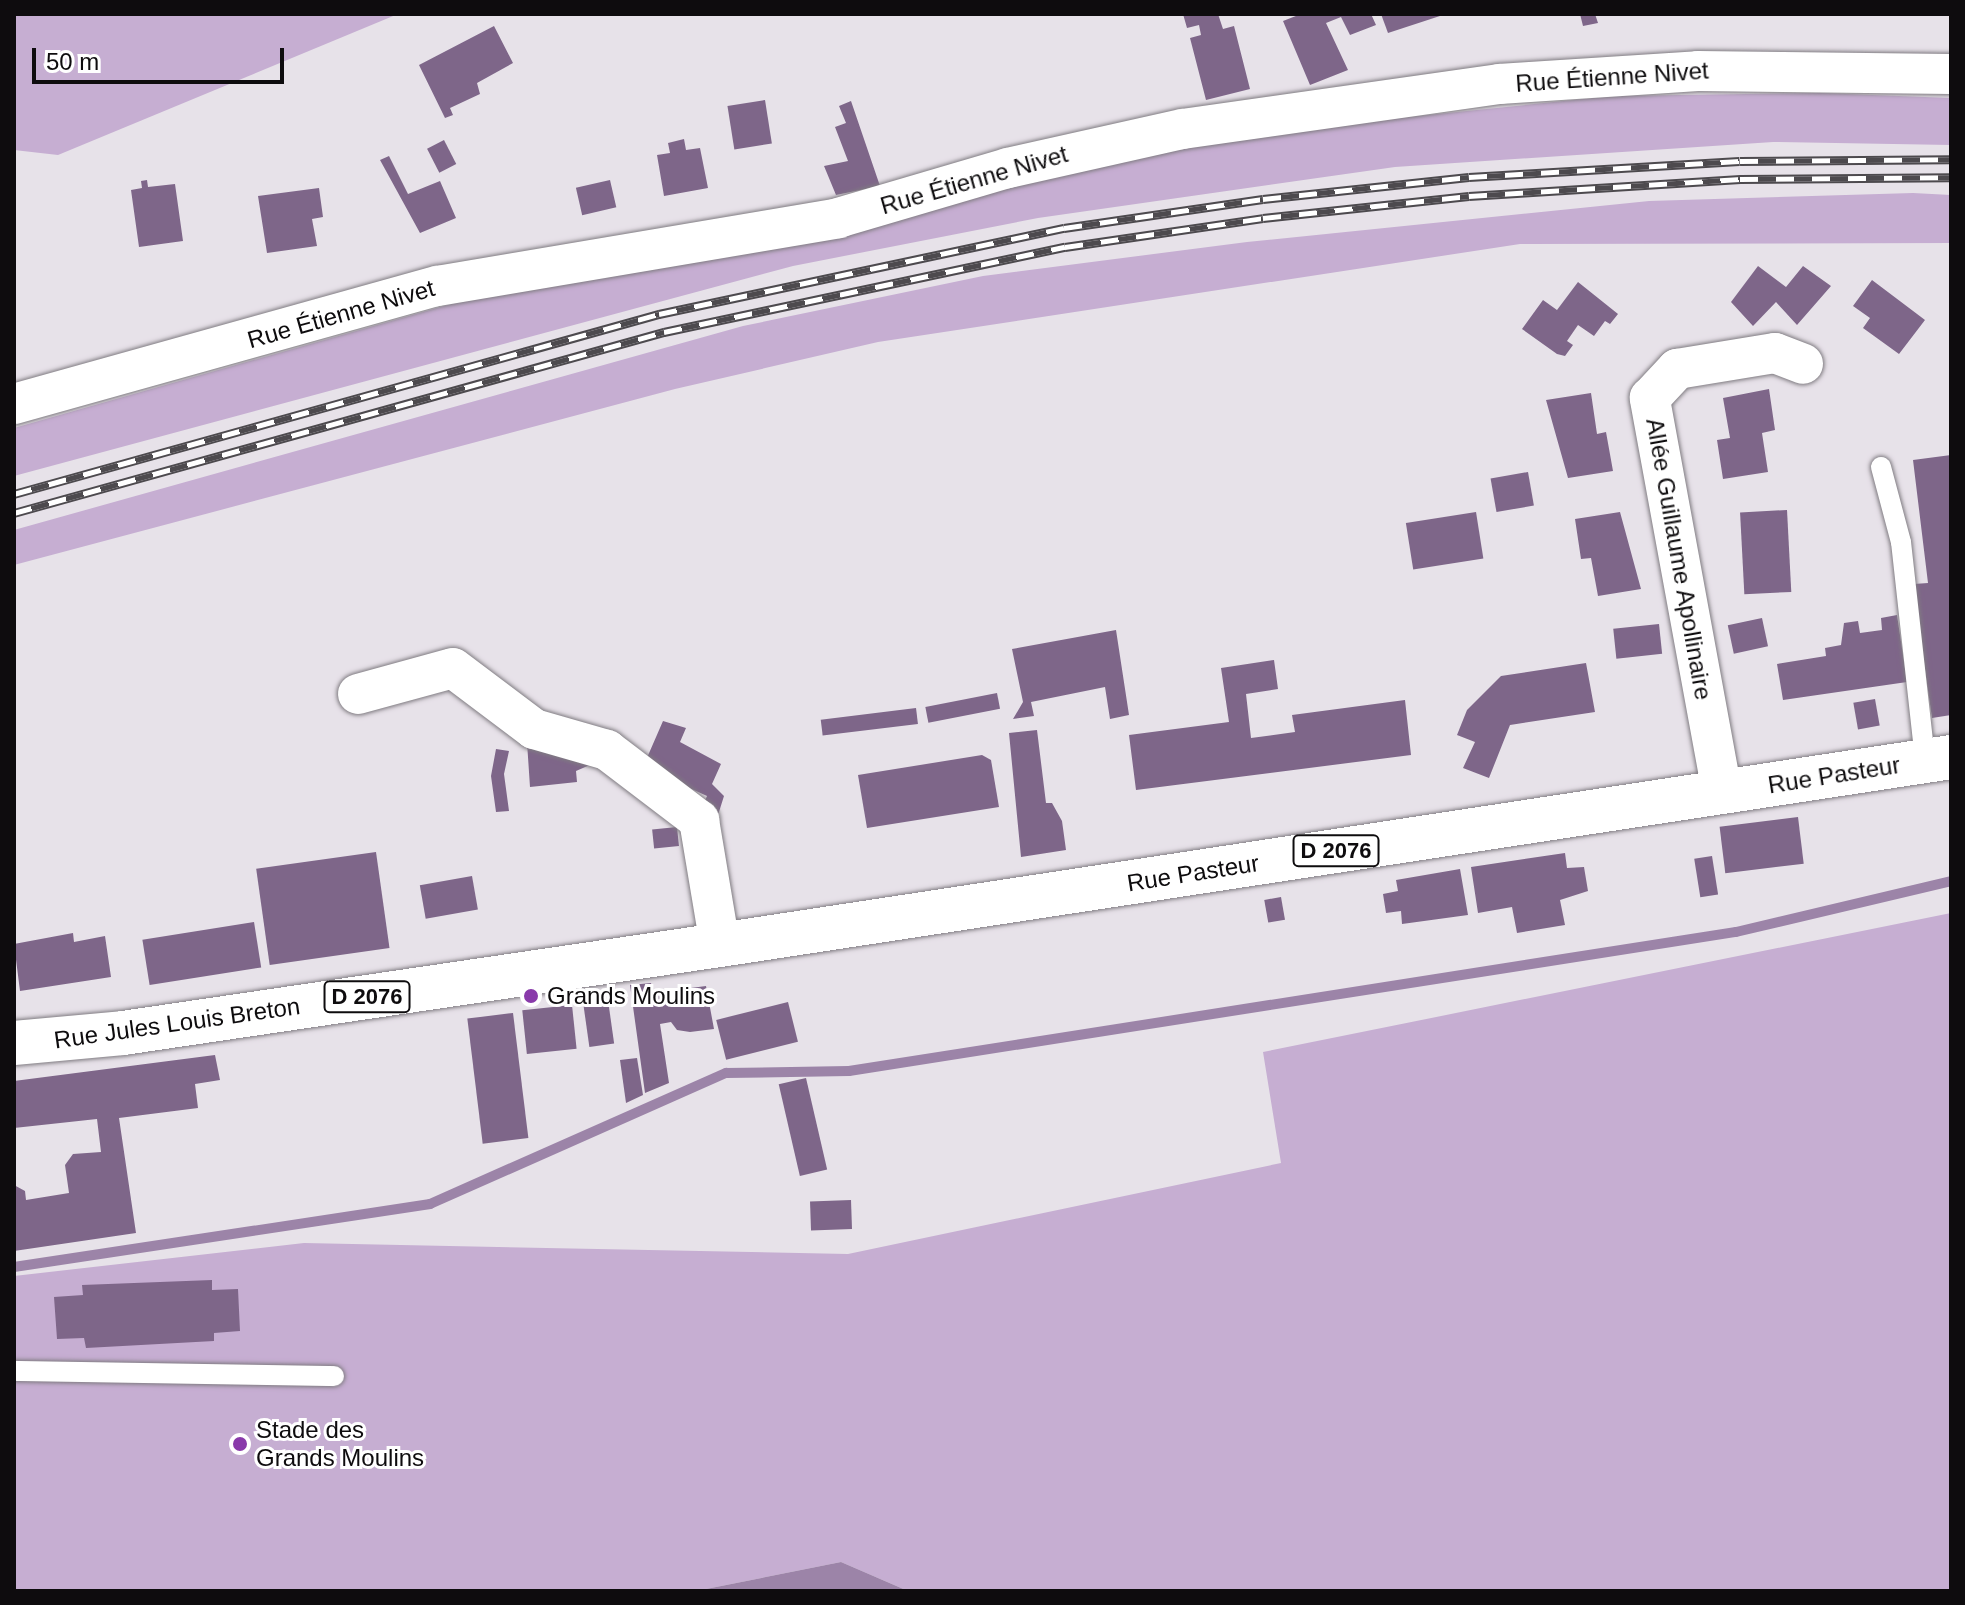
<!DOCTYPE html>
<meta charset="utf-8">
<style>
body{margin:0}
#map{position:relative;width:1965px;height:1605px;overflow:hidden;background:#e7e2e9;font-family:Helvetica,sans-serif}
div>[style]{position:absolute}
.green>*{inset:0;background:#c6aed2}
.water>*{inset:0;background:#9c84a8}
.stream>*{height:10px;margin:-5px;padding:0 5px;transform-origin:5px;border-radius:5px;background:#9c84a8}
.building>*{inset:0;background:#7e6689;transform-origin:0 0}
.roads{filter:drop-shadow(0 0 2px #807c82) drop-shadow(0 0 2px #807c82)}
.service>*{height:20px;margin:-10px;padding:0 10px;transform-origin:10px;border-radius:10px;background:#fff}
.minor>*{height:40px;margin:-20px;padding:0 20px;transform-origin:20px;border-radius:20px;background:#fff}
.primary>*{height:44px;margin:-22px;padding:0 22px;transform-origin:22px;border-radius:22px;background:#fff}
.rail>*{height:9px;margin-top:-4.5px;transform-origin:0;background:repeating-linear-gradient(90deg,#fff 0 18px,#4d4a4e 0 36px);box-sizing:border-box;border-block:2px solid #4d4a4e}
.dots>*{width:22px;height:22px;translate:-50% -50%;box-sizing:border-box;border:4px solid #fff;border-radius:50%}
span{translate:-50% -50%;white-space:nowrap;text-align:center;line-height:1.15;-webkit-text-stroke:6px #fff;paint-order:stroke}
.shield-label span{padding:2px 6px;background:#fff;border:2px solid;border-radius:6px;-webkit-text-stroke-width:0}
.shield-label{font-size:22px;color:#0e0c0e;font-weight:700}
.street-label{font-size:24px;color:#0e0c0e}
.poi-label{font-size:24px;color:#0e0c0e}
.left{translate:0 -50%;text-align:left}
.frame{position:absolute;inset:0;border:16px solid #0e0c0e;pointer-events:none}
.scale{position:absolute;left:32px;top:48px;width:252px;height:36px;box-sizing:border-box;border:4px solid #0e0c0e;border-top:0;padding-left:10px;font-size:24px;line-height:28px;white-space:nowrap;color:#0e0c0e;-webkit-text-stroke:6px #fff;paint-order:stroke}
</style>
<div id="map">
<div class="green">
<i style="clip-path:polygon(14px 14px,398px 14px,58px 155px,14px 150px)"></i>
<i style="clip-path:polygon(1820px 93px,1951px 98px,1951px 145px,1773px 142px,1395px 167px,1038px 218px,793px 266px,14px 476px,14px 428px,518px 285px,1270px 131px,1613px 96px)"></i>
<i style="clip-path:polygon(1913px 193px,1951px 195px,1951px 243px,1520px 244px,878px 342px,675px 389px,14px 565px,14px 530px,743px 326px,983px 276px,1247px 242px,1649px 201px)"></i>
<i style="clip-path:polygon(1951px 913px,1951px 1591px,908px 1591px,841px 1562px,696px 1591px,14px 1591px,14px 1276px,304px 1243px,848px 1254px,1281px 1163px,1263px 1052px)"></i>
</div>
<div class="water">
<i style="clip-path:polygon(841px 1562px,908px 1591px,696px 1591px)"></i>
</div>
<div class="stream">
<i style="left:14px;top:1267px;width:421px;rotate:-8.6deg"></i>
<i style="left:430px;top:1204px;width:324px;rotate:-23.9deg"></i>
<i style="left:726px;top:1073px;width:123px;rotate:-0.9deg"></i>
<i style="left:849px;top:1071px;width:898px;rotate:-8.91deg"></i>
<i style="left:1736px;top:932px;width:221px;rotate:-13.3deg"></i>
</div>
<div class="building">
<i style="clip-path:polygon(1183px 14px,1218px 14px,1223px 29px,1234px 26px,1250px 89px,1206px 100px,1190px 38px,1201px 35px,1199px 25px,1187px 28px)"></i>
<i style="clip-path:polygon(1301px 14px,1371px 14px,1376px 25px,1350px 35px,1341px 17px,1326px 23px,1348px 70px,1310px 85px,1283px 21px)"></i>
<i style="clip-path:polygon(1381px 14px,1443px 14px,1443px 15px,1388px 33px)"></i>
<i style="clip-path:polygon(1580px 14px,1595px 14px,1598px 23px,1583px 26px)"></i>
<i style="clip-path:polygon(494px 26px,513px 63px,477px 83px,480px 94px,450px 108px,453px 115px,445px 118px,419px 65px)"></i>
<i style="left:765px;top:100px;width:44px;height:38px;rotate:81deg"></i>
<i style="clip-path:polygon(851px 101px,880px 186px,836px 195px,824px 166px,848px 161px,835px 127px,846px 123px,839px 106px)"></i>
<i style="clip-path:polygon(684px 139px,686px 150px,700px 148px,708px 188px,664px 196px,657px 155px,670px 153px,668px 143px)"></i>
<i style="left:444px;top:140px;width:27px;height:19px;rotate:63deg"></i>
<i style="clip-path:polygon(389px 156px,408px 194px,440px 181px,456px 218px,420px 233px,380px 160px)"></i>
<i style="clip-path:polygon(147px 180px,148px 187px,175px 184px,183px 241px,139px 247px,131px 190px,142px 188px,141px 181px)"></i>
<i style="left:610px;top:180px;width:28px;height:35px;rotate:77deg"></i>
<i style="clip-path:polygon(319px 188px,323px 217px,312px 219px,317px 246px,267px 253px,258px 196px)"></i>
<i style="clip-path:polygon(1758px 266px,1786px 287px,1803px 266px,1831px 286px,1797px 325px,1776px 302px,1753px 326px,1731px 302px)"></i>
<i style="clip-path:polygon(1872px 280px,1925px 320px,1899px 354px,1863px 328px,1870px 318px,1853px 306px)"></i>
<i style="clip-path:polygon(1578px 282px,1618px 314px,1610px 324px,1605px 321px,1594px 336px,1578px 325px,1567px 341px,1573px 345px,1565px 356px,1557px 354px,1522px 329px,1543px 300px,1557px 310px)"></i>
<i style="clip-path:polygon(1769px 389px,1775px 430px,1762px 433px,1768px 472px,1723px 479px,1717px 440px,1730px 438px,1723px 398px)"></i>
<i style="clip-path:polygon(1591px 393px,1597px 434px,1606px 432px,1613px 471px,1568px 478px,1546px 400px)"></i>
<i style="clip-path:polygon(1951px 455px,1951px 715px,1932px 718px,1914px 593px,1914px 584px,1928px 583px,1913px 460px)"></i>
<i style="left:1528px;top:472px;width:34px;height:38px;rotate:80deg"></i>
<i style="left:1787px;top:510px;width:82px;height:47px;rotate:87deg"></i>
<i style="left:1476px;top:512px;width:47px;height:71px;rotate:81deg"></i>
<i style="clip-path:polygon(1620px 512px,1641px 589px,1598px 596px,1591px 558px,1581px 559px,1575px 519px)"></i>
<i style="clip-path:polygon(1897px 615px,1907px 682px,1783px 700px,1777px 664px,1826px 656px,1825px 648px,1841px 645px,1844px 623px,1858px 621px,1860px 633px,1882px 630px,1881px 618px)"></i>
<i style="left:1762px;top:618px;width:29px;height:35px;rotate:78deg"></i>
<i style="left:1659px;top:624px;width:30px;height:46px;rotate:84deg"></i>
<i style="clip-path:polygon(1116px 630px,1129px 715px,1110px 719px,1105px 687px,1031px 702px,1034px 716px,1013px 719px,1023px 702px,1012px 649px)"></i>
<i style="clip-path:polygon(1274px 660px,1278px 689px,1246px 694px,1251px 738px,1295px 732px,1292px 715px,1405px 700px,1411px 755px,1136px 790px,1129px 735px,1229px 722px,1221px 668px)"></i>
<i style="clip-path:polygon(1586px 663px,1595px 712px,1510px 725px,1489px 778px,1463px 768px,1475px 742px,1457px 735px,1467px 710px,1501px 676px)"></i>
<i style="left:997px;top:693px;width:16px;height:73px;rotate:79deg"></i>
<i style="left:1875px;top:699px;width:27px;height:22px;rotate:80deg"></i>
<i style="left:916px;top:708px;width:16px;height:96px;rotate:83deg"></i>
<i style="clip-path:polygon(663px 721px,686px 728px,680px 742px,721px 764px,712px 784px,724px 796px,718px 815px,702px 807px,707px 796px,643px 767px)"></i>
<i style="clip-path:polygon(1037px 730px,1046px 803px,1052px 803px,1062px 821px,1066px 850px,1021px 857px,1009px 733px)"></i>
<i style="clip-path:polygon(527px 742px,592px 764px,576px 771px,577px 782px,530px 787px)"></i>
<i style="clip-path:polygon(496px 749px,509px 751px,504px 774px,509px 811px,496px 812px,491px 776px)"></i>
<i style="clip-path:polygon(982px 755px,991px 760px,999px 807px,867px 828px,858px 775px)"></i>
<i style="left:1798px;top:817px;width:47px;height:79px;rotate:83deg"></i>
<i style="left:677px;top:827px;width:19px;height:25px;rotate:84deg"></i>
<i style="left:376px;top:852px;width:97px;height:121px;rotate:82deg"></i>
<i style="clip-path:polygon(1565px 853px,1567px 868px,1584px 867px,1588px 891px,1560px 900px,1565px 925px,1517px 933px,1512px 907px,1478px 913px,1471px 867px)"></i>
<i style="left:1712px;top:856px;width:39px;height:18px;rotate:81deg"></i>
<i style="clip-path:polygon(1460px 869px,1468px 915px,1402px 924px,1401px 911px,1386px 913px,1383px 894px,1398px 891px,1396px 880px)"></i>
<i style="left:472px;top:876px;width:34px;height:53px;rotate:80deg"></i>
<i style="left:1281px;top:897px;width:23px;height:17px;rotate:80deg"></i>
<i style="left:254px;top:922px;width:46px;height:113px;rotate:81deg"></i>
<i style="clip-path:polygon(73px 933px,74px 942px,105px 936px,111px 977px,20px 991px,14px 944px)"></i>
<i style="clip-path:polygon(651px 983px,653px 993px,706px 986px,714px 1029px,690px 1032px,677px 1030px,671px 1022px,660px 1024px,669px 1083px,645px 1093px,630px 985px)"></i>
<i style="left:608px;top:1000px;width:44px;height:25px;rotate:82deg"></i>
<i style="left:788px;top:1002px;width:41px;height:74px;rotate:76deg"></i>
<i style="left:572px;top:1005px;width:44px;height:50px;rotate:84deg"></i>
<i style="left:513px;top:1013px;width:126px;height:46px;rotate:83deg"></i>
<i style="clip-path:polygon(215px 1055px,220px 1080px,195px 1084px,198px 1108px,119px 1118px,136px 1233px,14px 1251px,14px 1185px,25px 1191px,26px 1200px,69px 1193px,65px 1165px,73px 1154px,101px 1152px,97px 1119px,14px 1128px,14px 1081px)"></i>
<i style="clip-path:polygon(637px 1058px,643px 1095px,626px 1103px,620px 1060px)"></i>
<i style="left:806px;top:1078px;width:94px;height:28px;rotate:77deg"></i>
<i style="left:851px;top:1200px;width:29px;height:41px;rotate:88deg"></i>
<i style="clip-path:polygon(212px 1280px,212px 1290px,238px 1289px,240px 1331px,214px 1333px,214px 1341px,86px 1348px,84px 1338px,57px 1339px,54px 1297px,83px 1295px,82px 1285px)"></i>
</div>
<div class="roads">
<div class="service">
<i style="left:1881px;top:467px;width:78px;rotate:75.1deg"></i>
<i style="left:1901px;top:542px;width:219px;rotate:83.7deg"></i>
<i style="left:14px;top:1371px;width:320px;rotate:0.9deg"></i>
</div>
<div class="minor">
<i style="left:14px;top:404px;width:440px;rotate:-15.6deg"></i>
<i style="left:438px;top:286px;width:406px;rotate:-9.6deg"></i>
<i style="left:838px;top:218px;width:177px;rotate:-16.4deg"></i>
<i style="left:1008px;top:168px;width:179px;rotate:-12.6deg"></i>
<i style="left:1183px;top:129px;width:319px;rotate:-8.1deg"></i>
<i style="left:1499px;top:84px;width:199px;rotate:-3.7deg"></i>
<i style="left:1698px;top:71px;width:253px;rotate:0.7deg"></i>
<i style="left:358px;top:694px;width:98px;rotate:-15.3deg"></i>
<i style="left:453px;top:668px;width:101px;rotate:37deg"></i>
<i style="left:534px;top:729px;width:76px;rotate:16deg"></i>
<i style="left:607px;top:750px;width:116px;rotate:37.3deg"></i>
<i style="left:699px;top:820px;width:127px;rotate:80.5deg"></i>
<i style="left:1722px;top:792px;width:401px;rotate:-100.4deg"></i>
<i style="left:1650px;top:398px;width:40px;rotate:-47deg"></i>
<i style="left:1677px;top:369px;width:99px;rotate:-9.3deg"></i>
<i style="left:1775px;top:353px;width:30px;rotate:21deg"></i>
</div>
<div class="primary">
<i style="left:14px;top:1043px;width:109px;rotate:-5.2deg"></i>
<i style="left:123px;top:1033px;width:603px;rotate:-8.39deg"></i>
<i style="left:720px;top:945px;width:1245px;rotate:-8.68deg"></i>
</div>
</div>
<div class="rail">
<i style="left:14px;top:494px;width:670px;rotate:-15.59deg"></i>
<i style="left:659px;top:314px;width:414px;rotate:-12deg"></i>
<i style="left:1064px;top:228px;width:201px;rotate:-8.3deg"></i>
<i style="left:1263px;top:199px;width:207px;rotate:-6.1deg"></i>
<i style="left:1469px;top:177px;width:271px;rotate:-3.4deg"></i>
<i style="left:1740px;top:161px;width:211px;rotate:-0.5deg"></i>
<i style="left:14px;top:513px;width:675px;rotate:-15.56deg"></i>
<i style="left:664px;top:332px;width:410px;rotate:-12deg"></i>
<i style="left:1065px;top:247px;width:200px;rotate:-8.3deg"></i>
<i style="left:1263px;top:218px;width:207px;rotate:-6.1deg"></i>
<i style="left:1469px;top:196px;width:272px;rotate:-3.6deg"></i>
<i style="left:1740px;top:179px;width:211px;rotate:-0.5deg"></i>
</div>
<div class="dots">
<i style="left:531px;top:996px;background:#893aaa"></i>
<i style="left:240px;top:1444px;background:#893aaa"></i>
</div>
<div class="shield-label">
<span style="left:1336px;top:851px">D 2076</span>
<span style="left:367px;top:997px">D 2076</span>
</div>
<div class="street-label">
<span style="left:1612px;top:77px;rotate:-4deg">Rue Étienne Nivet</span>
<span style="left:974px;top:180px;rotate:-16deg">Rue Étienne Nivet</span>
<span style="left:341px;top:314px;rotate:-16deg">Rue Étienne Nivet</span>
<span style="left:1679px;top:559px;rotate:80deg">Allée Guillaume Apollinaire</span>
<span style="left:1834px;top:775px;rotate:-9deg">Rue Pasteur</span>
<span style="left:1193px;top:873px;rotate:-9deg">Rue Pasteur</span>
<span style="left:177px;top:1023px;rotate:-8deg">Rue Jules Louis Breton</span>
</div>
<div class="poi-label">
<span class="left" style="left:547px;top:996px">Grands Moulins</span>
<span class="left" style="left:256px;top:1444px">Stade des<br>Grands Moulins</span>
</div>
<div class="frame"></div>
<div class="scale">50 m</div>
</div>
